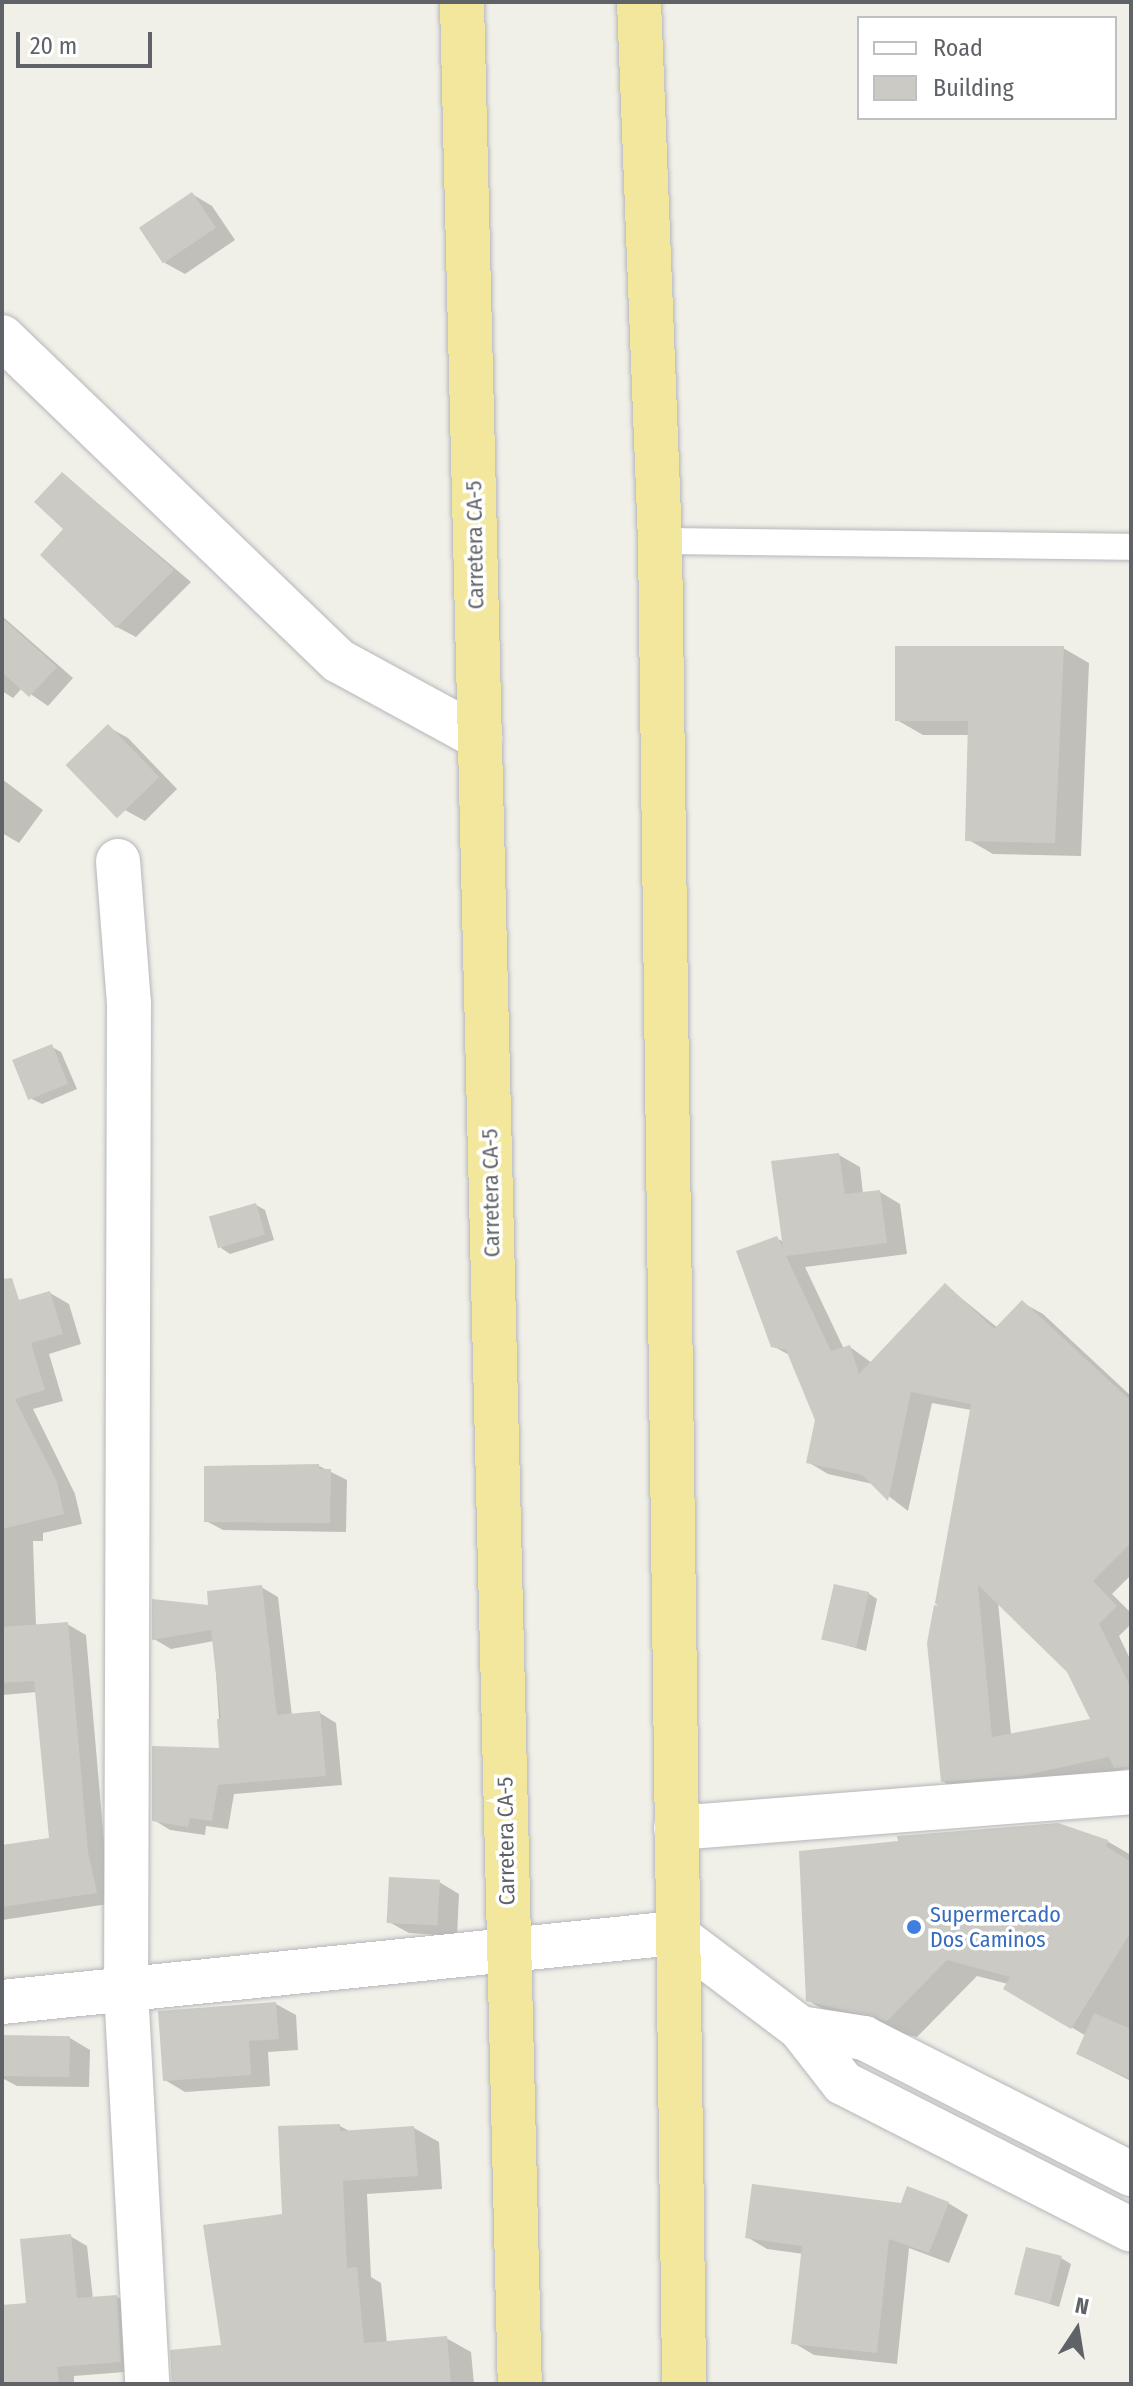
<!DOCTYPE html>
<style>
body{margin:0}
#map{position:relative;width:1133px;height:2386px;overflow:hidden;background:#f0efe8;font-family:"Fira Sans Condensed",sans-serif}
div>[style]{position:absolute}
.shadow>*{inset:0;background:#0003}
.building>*{inset:0;background:#cbcac4;transform-origin:0 0}
.roads{filter:drop-shadow(0 0 2px #b5b7bb) drop-shadow(0 0 2px #b5b7bb)}
.lane>*{height:26px;margin:-13px;padding:0 13px;transform-origin:13px;border-radius:13px;background:#fff}
.street>*{height:44px;margin:-22px;padding:0 22px;transform-origin:22px;border-radius:22px;background:#fff}
.highway>*{height:44px;margin:-22px;padding:0 22px;transform-origin:22px;border-radius:22px;background:#f2e79d}
.dots>*{width:22px;height:22px;translate:-50% -50%;box-sizing:border-box;border:4px solid #fff;border-radius:50%}
span{translate:-50% -50%;white-space:nowrap;text-align:center;line-height:1.15;-webkit-text-stroke:7px #fff;paint-order:stroke}
.street-label{font-size:22px;color:#5f6266}
.shop-label{font-size:22px;color:#366cbe}
.left{translate:0 -50%;text-align:left}
.frame{position:absolute;inset:0;border:4px solid #5f6266;pointer-events:none}
.legend{position:absolute;left:857px;top:16px;width:260px;height:104px;box-sizing:border-box;background:#fff;border:2px solid #bfc0c2;margin:0;padding:10px 14px;list-style:none;font-size:24px;color:#5f6266}
.legend li{display:flex;align-items:center;gap:16px;height:40px}
.legend b{width:40px;border:2px solid #bfc0c2}
.north{position:absolute;left:1037px;top:2290px;width:80px;height:80px;-webkit-text-stroke:6px #fff;paint-order:stroke;rotate:12deg;font-size:22px;font-weight:700;line-height:32px;text-align:center;color:#5f6266}
.north::after{content:'';display:block;margin:auto;width:28px;height:36px;background:#5f6266;clip-path:polygon(50% 0,100% 100%,50% 72%,0 100%)}
.scale{position:absolute;left:16px;top:32px;width:136px;height:36px;box-sizing:border-box;border:4px solid #5f6266;border-top:0;padding-left:10px;font-size:24px;line-height:28px;white-space:nowrap;color:#5f6266;-webkit-text-stroke:6px #fff;paint-order:stroke}
</style>
<div id="map">
<div class="shadow">
<i style="clip-path:polygon(192px 194px,212px 206px,235px 240px,185px 274px,165px 263px)"></i>
<i style="clip-path:polygon(1129px 229px,1131px 229px,1131px 287px,1130px 286px)"></i>
<i style="clip-path:polygon(63px 474px,191px 582px,136px 637px,117px 627px,43px 555px,66px 529px)"></i>
<i style="clip-path:polygon(2px 616px,73px 678px,48px 706px,22px 688px,13px 698px,2px 691px)"></i>
<i style="clip-path:polygon(1063px 648px,1089px 663px,1081px 856px,993px 854px,967px 839px,970px 735px,923px 735px,897px 720px)"></i>
<i style="clip-path:polygon(108px 727px,128px 738px,177px 789px,145px 821px,125px 810px)"></i>
<i style="clip-path:polygon(2px 779px,43px 810px,19px 843px,2px 833px)"></i>
<i style="clip-path:polygon(52px 1047px,61px 1052px,77px 1089px,42px 1104px,32px 1099px)"></i>
<i style="clip-path:polygon(evenodd,839px 1155px,860px 1167px,863px 1194px,880px 1192px,900px 1204px,907px 1254px,805px 1267px,844px 1349px,850px 1347px,872px 1363px,945px 1285px,998px 1328px,1023px 1303px,1043px 1314px,1131px 1396px,1131px 1575px,1112px 1594px,1131px 1613px,1131px 1624px,1119px 1636px,1131px 1661px,1131px 1768px,1043px 1786px,963px 1793px,942px 1781px,945px 1610px,971px 1410px,932px 1403px,908px 1511px,873px 1484px,828px 1474px,808px 1462px,817px 1420px,791px 1356px,773px 1346px,776px 1238px,784px 1242px,839px 1155px,998px 1602px,1069px 1671px,1093px 1721px,1011px 1735px,998px 1602px)"></i>
<i style="clip-path:polygon(256px 1205px,265px 1210px,274px 1240px,230px 1254px,221px 1248px)"></i>
<i style="clip-path:polygon(50px 1293px,69px 1304px,81px 1344px,49px 1354px,63px 1401px,33px 1409px,75px 1494px,82px 1524px,43px 1533px,43px 1541px,33px 1541px,36px 1626px,67px 1624px,86px 1635px,106px 1864px,115px 1903px,2px 1920px,2px 1846px,51px 1840px,37px 1692px,2px 1695px,2px 1306px)"></i>
<i style="clip-path:polygon(319px 1466px,347px 1480px,346px 1532px,223px 1530px,206px 1521px)"></i>
<i style="clip-path:polygon(261px 1587px,278px 1597px,292px 1716px,320px 1713px,336px 1723px,342px 1785px,234px 1794px,228px 1829px,206px 1826px,205px 1835px,170px 1830px,154px 1820px,221px 1750px,214px 1641px,171px 1649px,154px 1639px)"></i>
<i style="clip-path:polygon(868px 1593px,877px 1599px,866px 1651px,824px 1639px)"></i>
<i style="clip-path:polygon(1107px 1841px,1131px 1855px,1131px 2081px,1078px 2054px,1086px 2036px,1006px 1988px,1008px 1984px,977px 1976px,917px 2037px,842px 2020px,812px 2003px,801px 1853px)"></i>
<i style="clip-path:polygon(439px 1882px,459px 1894px,457px 1936px,409px 1933px,389px 1922px)"></i>
<i style="clip-path:polygon(276px 2004px,296px 2015px,298px 2050px,268px 2052px,270px 2086px,185px 2092px,165px 2080px)"></i>
<i style="clip-path:polygon(2px 2037px,70px 2038px,90px 2050px,89px 2087px,17px 2086px,2px 2078px)"></i>
<i style="clip-path:polygon(340px 2126px,351px 2132px,414px 2128px,439px 2142px,442px 2189px,367px 2194px,371px 2277px,381px 2283px,387px 2343px,446px 2338px,471px 2352px,474px 2384px,174px 2384px,223px 2347px,284px 2215px)"></i>
<i style="clip-path:polygon(948px 2203px,968px 2215px,949px 2263px,909px 2248px,897px 2364px,814px 2355px,794px 2343px,804px 2254px,767px 2249px,747px 2237px,902px 2205px)"></i>
<i style="clip-path:polygon(70px 2236px,87px 2246px,93px 2299px,117px 2297px,134px 2306px,137px 2371px,74px 2376px,74px 2384px,2px 2384px,2px 2307px,28px 2305px)"></i>
<i style="clip-path:polygon(1061px 2258px,1071px 2264px,1059px 2307px,1015px 2293px)"></i>
</div>
<div class="building">
<i style="left:192px;top:192px;width:43px;height:64px;rotate:56deg"></i>
<i style="clip-path:polygon(62px 472px,174px 570px,116px 628px,40px 555px,63px 529px,34px 502px)"></i>
<i style="clip-path:polygon(2px 618px,57px 667px,29px 697px,2px 672px)"></i>
<i style="clip-path:polygon(895px 646px,1064px 646px,1055px 843px,965px 841px,968px 721px,895px 721px)"></i>
<i style="left:108px;top:724px;width:74px;height:59px;rotate:46deg"></i>
<i style="left:52px;top:1044px;width:43px;height:43px;rotate:68deg"></i>
<i style="clip-path:polygon(evenodd,839px 1153px,845px 1194px,880px 1190px,887px 1243px,786px 1256px,831px 1351px,850px 1345px,859px 1374px,945px 1283px,994px 1329px,1022px 1300px,1131px 1401px,1131px 1543px,1093px 1581px,1117px 1606px,1099px 1624px,1131px 1688px,1131px 1767px,1114px 1768px,1109px 1757px,1021px 1776px,941px 1782px,927px 1643px,934px 1605px,938px 1606px,935px 1603px,971px 1404px,911px 1392px,888px 1501px,862px 1475px,806px 1463px,815px 1420px,786px 1350px,771px 1347px,736px 1251px,777px 1236px,783px 1248px,771px 1161px,839px 1153px,978px 1585px,1067px 1672px,1090px 1719px,992px 1737px,978px 1585px)"></i>
<i style="left:256px;top:1203px;width:33px;height:49px;rotate:74deg"></i>
<i style="clip-path:polygon(12px 1278px,19px 1300px,50px 1291px,63px 1334px,31px 1343px,45px 1390px,15px 1399px,57px 1482px,64px 1514px,2px 1529px,2px 1279px)"></i>
<i style="clip-path:polygon(319px 1464px,319px 1469px,331px 1469px,330px 1523px,204px 1522px,204px 1466px)"></i>
<i style="left:834px;top:1584px;width:36px;height:57px;rotate:13deg"></i>
<i style="clip-path:polygon(262px 1585px,277px 1715px,320px 1711px,326px 1776px,218px 1785px,212px 1821px,190px 1818px,188px 1827px,152px 1821px,152px 1746px,219px 1748px,217px 1719px,221px 1719px,211px 1630px,152px 1640px,152px 1599px,208px 1605px,207px 1591px)"></i>
<i style="clip-path:polygon(68px 1622px,88px 1852px,97px 1893px,2px 1907px,2px 1845px,49px 1838px,34px 1681px,2px 1683px,2px 1627px)"></i>
<i style="clip-path:polygon(1058px 1823px,1108px 1840px,1106px 1846px,1131px 1862px,1131px 1932px,1071px 2029px,1003px 1989px,1010px 1977px,947px 1960px,887px 2021px,806px 2001px,799px 1851px,898px 1841px,897px 1836px,911px 1835px)"></i>
<i style="left:389px;top:1877px;width:51px;height:46px;rotate:3deg"></i>
<i style="clip-path:polygon(276px 2002px,279px 2039px,249px 2041px,251px 2075px,163px 2081px,158px 2011px)"></i>
<i style="clip-path:polygon(1094px 2013px,1131px 2029px,1131px 2079px,1076px 2054px)"></i>
<i style="left:2px;top:2035px;width:68px;height:41px;rotate:1deg"></i>
<i style="clip-path:polygon(340px 2124px,340px 2131px,414px 2126px,418px 2176px,343px 2181px,347px 2268px,357px 2267px,364px 2343px,447px 2336px,451px 2384px,172px 2384px,170px 2350px,221px 2345px,203px 2225px,282px 2214px,278px 2126px)"></i>
<i style="clip-path:polygon(752px 2184px,901px 2203px,907px 2186px,949px 2202px,929px 2253px,889px 2239px,877px 2353px,791px 2344px,802px 2246px,745px 2238px)"></i>
<i style="clip-path:polygon(71px 2234px,77px 2298px,117px 2295px,121px 2362px,57px 2367px,59px 2384px,2px 2384px,2px 2305px,26px 2303px,20px 2239px)"></i>
<i style="left:1026px;top:2247px;width:37px;height:49px;rotate:14deg"></i>
</div>
<div class="roads">
<div class="lane">
<i style="left:660px;top:541px;width:471px;rotate:0.7deg"></i>
</div>
<div class="street">
<i style="left:2px;top:337px;width:467px;rotate:43.9deg"></i>
<i style="left:339px;top:661px;width:161px;rotate:28.6deg"></i>
<i style="left:118px;top:861px;width:142px;rotate:85.6deg"></i>
<i style="left:129px;top:1003px;width:987px;rotate:90.17deg"></i>
<i style="left:126px;top:1990px;width:395px;rotate:86.9deg"></i>
<i style="left:676px;top:1828px;width:456px;rotate:-4.5deg"></i>
<i style="left:2px;top:2002px;width:676px;rotate:-5.86deg"></i>
<i style="left:674px;top:1933px;width:158px;rotate:37deg"></i>
<i style="left:800px;top:2028px;width:70px;rotate:52deg"></i>
<i style="left:843px;top:2083px;width:323px;rotate:27deg"></i>
<i style="left:800px;top:2028px;width:65px;rotate:8.9deg"></i>
<i style="left:864px;top:2038px;width:300px;rotate:27deg"></i>
</div>
<div class="highway">
<i style="left:462px;top:2px;width:2383px;rotate:88.61deg"></i>
<i style="left:639px;top:2px;width:539px;rotate:87.77deg"></i>
<i style="left:660px;top:541px;width:1843px;rotate:89.25deg"></i>
</div>
</div>
<div class="dots">
<i style="left:914px;top:1927px;background:#3f7fe0"></i>
</div>
<div class="street-label">
<span style="left:475px;top:545px;rotate:-91deg">Carretera CA-5</span>
<span style="left:491px;top:1193px;rotate:-91deg">Carretera CA-5</span>
<span style="left:506px;top:1841px;rotate:-91deg">Carretera CA-5</span>
</div>
<div class="shop-label">
<span class="left" style="left:930px;top:1927px">Supermercado<br>Dos Caminos</span>
</div>
<div class="frame"></div>
<ul class="legend">
<li><b style="height:10px;background:#fff"></b>Road</li>
<li><b style="height:22px;background:#cbcac4"></b>Building</li>
</ul>
<div class="north">N</div>
<div class="scale">20 m</div>
</div>
